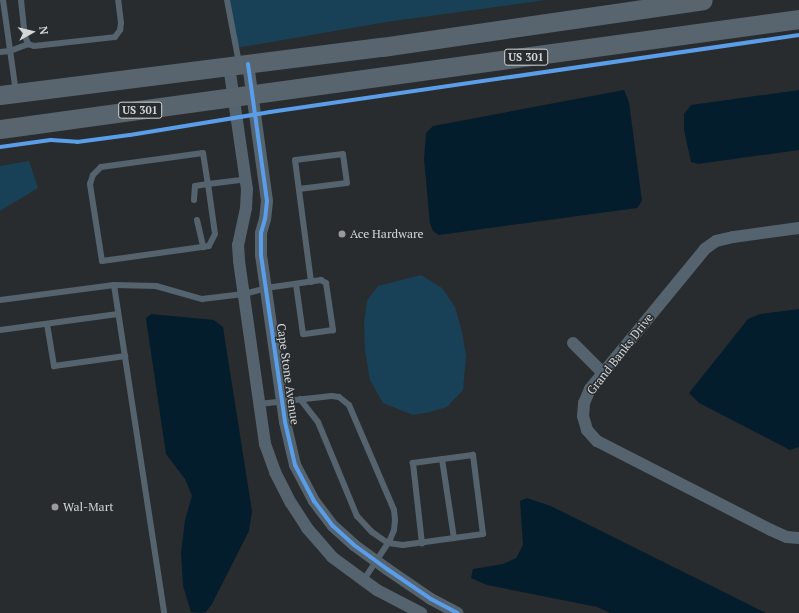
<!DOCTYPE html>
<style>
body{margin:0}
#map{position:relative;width:799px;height:613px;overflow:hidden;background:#292c2e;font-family:"PT Serif",serif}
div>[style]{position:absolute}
.green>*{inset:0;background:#184158}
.water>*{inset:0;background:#041d2d}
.service>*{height:6px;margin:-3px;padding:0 3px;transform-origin:3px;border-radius:3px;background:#54636e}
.minor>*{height:12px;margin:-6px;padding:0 6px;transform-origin:6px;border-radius:6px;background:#54636e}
.primary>*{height:19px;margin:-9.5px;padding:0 9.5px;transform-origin:9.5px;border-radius:9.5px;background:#58656e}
.cycleway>*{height:4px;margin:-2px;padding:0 2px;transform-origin:2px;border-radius:2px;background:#5a9eea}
.dots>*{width:11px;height:11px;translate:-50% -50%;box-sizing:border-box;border:2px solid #282c2f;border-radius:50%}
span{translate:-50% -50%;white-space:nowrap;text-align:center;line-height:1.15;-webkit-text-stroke:3px #282c2f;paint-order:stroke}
.shield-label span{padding:1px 3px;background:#282c2f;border:1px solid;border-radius:3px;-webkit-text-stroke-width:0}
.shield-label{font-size:11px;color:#d4d6d8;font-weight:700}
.poi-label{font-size:12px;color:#d4d6d8}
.left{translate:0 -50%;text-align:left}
.street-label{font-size:12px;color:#d4d6d8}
.north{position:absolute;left:12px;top:12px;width:40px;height:40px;-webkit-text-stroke:3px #282c2f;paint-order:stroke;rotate:82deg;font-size:11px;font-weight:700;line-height:16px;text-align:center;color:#d4d6d8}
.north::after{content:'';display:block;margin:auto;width:14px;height:18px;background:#d4d6d8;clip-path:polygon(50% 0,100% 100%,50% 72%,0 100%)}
</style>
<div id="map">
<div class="green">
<i style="clip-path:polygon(229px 0,546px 0,386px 22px,236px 48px)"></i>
<i style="clip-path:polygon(29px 161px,38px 188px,0 211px,0 166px)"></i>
<i style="clip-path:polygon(421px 275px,442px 288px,455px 307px,462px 332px,466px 356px,463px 390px,447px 407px,430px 412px,413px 415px,383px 403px,370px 380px,365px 350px,364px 323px,367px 301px,378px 286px)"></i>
</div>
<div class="water">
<i style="clip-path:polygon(624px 90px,629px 102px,642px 201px,637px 208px,439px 235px,433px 231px,430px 224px,424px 159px,426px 133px,433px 126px)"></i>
<i style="clip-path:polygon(799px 90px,799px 150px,698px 164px,691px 162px,684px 130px,684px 114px,691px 105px)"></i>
<i style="clip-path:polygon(799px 309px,799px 447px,790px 450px,699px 403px,689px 393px,748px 319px,760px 314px)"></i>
<i style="clip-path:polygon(151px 314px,214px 320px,223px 327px,252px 511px,249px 531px,212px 604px,206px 612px,202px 613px,191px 612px,183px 586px,181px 553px,185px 520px,192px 496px,185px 479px,166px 454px,147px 326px,146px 318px)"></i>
<i style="clip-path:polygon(527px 498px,551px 506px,766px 613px,610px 613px,597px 607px,487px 585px,471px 578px,473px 569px,503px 564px,516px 558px,523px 545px,520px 501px)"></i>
</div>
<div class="service">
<i style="left:3px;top:0;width:93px;rotate:82deg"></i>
<i style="left:21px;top:0;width:36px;rotate:84deg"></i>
<i style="left:25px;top:36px;width:9px;rotate:69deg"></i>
<i style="left:28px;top:44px;width:6px;rotate:18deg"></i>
<i style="left:34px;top:46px;width:81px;rotate:-6.3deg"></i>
<i style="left:115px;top:37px;width:9px;rotate:-54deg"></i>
<i style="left:120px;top:30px;width:7px;rotate:-82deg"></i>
<i style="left:121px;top:23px;width:23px;rotate:-97deg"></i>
<i style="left:227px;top:0;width:64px;rotate:79.2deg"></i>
<i style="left:0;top:52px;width:10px;rotate:-6deg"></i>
<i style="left:10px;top:51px;width:19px;rotate:-21deg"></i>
<i style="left:299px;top:189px;width:48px;rotate:-7.1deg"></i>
<i style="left:347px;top:183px;width:29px;rotate:-98deg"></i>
<i style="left:343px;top:154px;width:48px;rotate:172.9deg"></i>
<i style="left:295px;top:160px;width:123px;rotate:82.5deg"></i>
<i style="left:194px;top:200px;width:14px;rotate:-86deg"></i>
<i style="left:195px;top:186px;width:13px;rotate:-9deg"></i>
<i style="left:208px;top:184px;width:50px;rotate:82deg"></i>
<i style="left:215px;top:234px;width:13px;rotate:117deg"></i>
<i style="left:209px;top:246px;width:108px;rotate:172deg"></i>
<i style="left:102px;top:261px;width:78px;rotate:-98.9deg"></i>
<i style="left:90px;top:184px;width:9px;rotate:-72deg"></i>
<i style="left:93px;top:175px;width:11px;rotate:-45deg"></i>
<i style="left:101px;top:167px;width:103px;rotate:-7.8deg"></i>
<i style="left:203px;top:153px;width:31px;rotate:81deg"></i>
<i style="left:208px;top:184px;width:38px;rotate:-7deg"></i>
<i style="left:197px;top:220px;width:28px;rotate:77deg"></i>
<i style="left:114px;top:285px;width:42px;rotate:1.4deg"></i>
<i style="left:156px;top:286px;width:48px;rotate:15.8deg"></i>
<i style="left:202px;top:299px;width:42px;rotate:-6.8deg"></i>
<i style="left:244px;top:294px;width:23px;rotate:-15deg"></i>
<i style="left:266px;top:288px;width:56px;rotate:-8.3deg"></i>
<i style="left:321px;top:280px;width:6px;rotate:31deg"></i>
<i style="left:326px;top:283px;width:48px;rotate:81.5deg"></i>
<i style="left:333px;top:330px;width:30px;rotate:172deg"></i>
<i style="left:303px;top:334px;width:50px;rotate:-98deg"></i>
<i style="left:0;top:300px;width:115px;rotate:-7.5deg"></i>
<i style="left:114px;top:285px;width:332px;rotate:81.3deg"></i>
<i style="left:47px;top:324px;width:43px;rotate:80.5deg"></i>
<i style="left:54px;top:366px;width:72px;rotate:-8deg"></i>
<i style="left:0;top:330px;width:119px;rotate:-7.7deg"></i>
<i style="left:300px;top:399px;width:29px;rotate:52deg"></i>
<i style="left:318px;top:422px;width:102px;rotate:67.5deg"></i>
<i style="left:357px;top:516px;width:22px;rotate:47deg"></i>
<i style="left:372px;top:532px;width:19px;rotate:35deg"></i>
<i style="left:388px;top:543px;width:15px;rotate:8deg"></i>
<i style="left:403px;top:545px;width:81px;rotate:-7.8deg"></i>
<i style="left:483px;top:534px;width:80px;rotate:-97.2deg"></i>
<i style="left:473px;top:455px;width:61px;rotate:172.4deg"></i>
<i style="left:413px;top:463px;width:81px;rotate:83.6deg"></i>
<i style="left:259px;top:404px;width:73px;rotate:-6.3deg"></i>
<i style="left:332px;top:396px;width:7px;rotate:8deg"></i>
<i style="left:339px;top:397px;width:13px;rotate:39deg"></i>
<i style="left:349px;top:405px;width:114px;rotate:66.8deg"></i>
<i style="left:394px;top:510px;width:10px;rotate:84deg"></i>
<i style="left:395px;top:520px;width:10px;rotate:96deg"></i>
<i style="left:394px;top:530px;width:11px;rotate:112deg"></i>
<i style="left:390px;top:540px;width:49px;rotate:123.4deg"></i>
<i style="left:442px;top:459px;width:80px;rotate:81.4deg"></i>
</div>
<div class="minor">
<i style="left:248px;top:64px;width:138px;rotate:82.1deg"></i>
<i style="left:267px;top:201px;width:18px;rotate:96deg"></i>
<i style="left:265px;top:219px;width:15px;rotate:106deg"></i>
<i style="left:261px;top:233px;width:22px;rotate:90deg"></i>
<i style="left:261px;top:255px;width:169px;rotate:81.8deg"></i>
<i style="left:285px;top:422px;width:44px;rotate:76.9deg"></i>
<i style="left:295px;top:465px;width:41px;rotate:62.2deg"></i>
<i style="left:314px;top:501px;width:31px;rotate:53deg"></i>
<i style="left:333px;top:526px;width:28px;rotate:42deg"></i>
<i style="left:354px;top:545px;width:41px;rotate:36deg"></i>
<i style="left:387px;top:569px;width:53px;rotate:34.3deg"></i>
<i style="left:431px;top:599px;width:30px;rotate:28deg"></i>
<i style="left:229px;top:66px;width:124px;rotate:81.7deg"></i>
<i style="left:247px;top:189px;width:19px;rotate:93deg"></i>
<i style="left:246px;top:208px;width:38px;rotate:102deg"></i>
<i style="left:238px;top:245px;width:16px;rotate:86deg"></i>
<i style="left:239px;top:261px;width:185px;rotate:81.9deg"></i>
<i style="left:265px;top:444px;width:30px;rotate:70deg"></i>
<i style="left:275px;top:472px;width:35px;rotate:63deg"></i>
<i style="left:291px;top:503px;width:30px;rotate:57deg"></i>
<i style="left:307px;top:528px;width:38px;rotate:49deg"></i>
<i style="left:332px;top:557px;width:56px;rotate:36.3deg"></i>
<i style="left:377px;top:590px;width:50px;rotate:27.6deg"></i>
<i style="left:799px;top:228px;width:67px;rotate:172.2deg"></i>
<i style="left:733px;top:237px;width:17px;rotate:167deg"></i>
<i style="left:716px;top:241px;width:14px;rotate:144deg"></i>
<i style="left:705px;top:249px;width:181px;rotate:129.4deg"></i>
<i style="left:590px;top:389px;width:15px;rotate:113deg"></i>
<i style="left:584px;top:403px;width:13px;rotate:94deg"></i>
<i style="left:583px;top:416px;width:15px;rotate:74deg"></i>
<i style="left:587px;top:430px;width:15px;rotate:48deg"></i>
<i style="left:597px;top:441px;width:195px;rotate:27.1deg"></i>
<i style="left:771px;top:530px;width:17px;rotate:24deg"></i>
<i style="left:787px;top:537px;width:12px;rotate:5deg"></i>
<i style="left:573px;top:343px;width:42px;rotate:45deg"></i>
</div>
<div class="primary">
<i style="left:0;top:95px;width:385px;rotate:-7.2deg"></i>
<i style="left:382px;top:47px;width:324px;rotate:-8.3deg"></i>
<i style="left:0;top:129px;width:807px;rotate:-7.84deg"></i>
</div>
<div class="cycleway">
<i style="left:248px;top:64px;width:138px;rotate:82.1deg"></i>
<i style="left:267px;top:201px;width:18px;rotate:96deg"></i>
<i style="left:265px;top:219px;width:15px;rotate:106deg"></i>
<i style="left:261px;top:233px;width:22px;rotate:90deg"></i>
<i style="left:261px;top:255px;width:169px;rotate:81.8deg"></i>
<i style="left:285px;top:422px;width:44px;rotate:76.9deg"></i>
<i style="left:295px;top:465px;width:41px;rotate:62.2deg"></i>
<i style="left:314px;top:501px;width:31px;rotate:53deg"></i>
<i style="left:333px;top:526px;width:28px;rotate:42deg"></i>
<i style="left:354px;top:545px;width:41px;rotate:36deg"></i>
<i style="left:387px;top:569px;width:53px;rotate:34.3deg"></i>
<i style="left:431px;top:599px;width:30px;rotate:28deg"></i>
<i style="left:0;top:147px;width:51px;rotate:-7.8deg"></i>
<i style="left:51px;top:140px;width:26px;rotate:4deg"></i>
<i style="left:77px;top:142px;width:53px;rotate:-7.5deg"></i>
<i style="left:130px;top:135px;width:142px;rotate:-9.3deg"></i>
<i style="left:270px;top:112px;width:535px;rotate:-8.28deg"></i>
</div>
<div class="dots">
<i style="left:342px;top:234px;background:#989a9c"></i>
<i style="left:55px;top:507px;background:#989a9c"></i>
</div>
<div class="shield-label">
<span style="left:526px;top:57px">US 301</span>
<span style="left:140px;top:110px">US 301</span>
</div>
<div class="poi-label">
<span class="left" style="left:350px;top:234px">Ace Hardware</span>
<span class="left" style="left:63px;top:507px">Wal-Mart</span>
</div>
<div class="street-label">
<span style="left:620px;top:354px;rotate:-52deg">Grand Banks Drive</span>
<span style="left:288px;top:374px;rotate:82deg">Cape Stone Avenue</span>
</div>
<div class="north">N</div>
</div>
